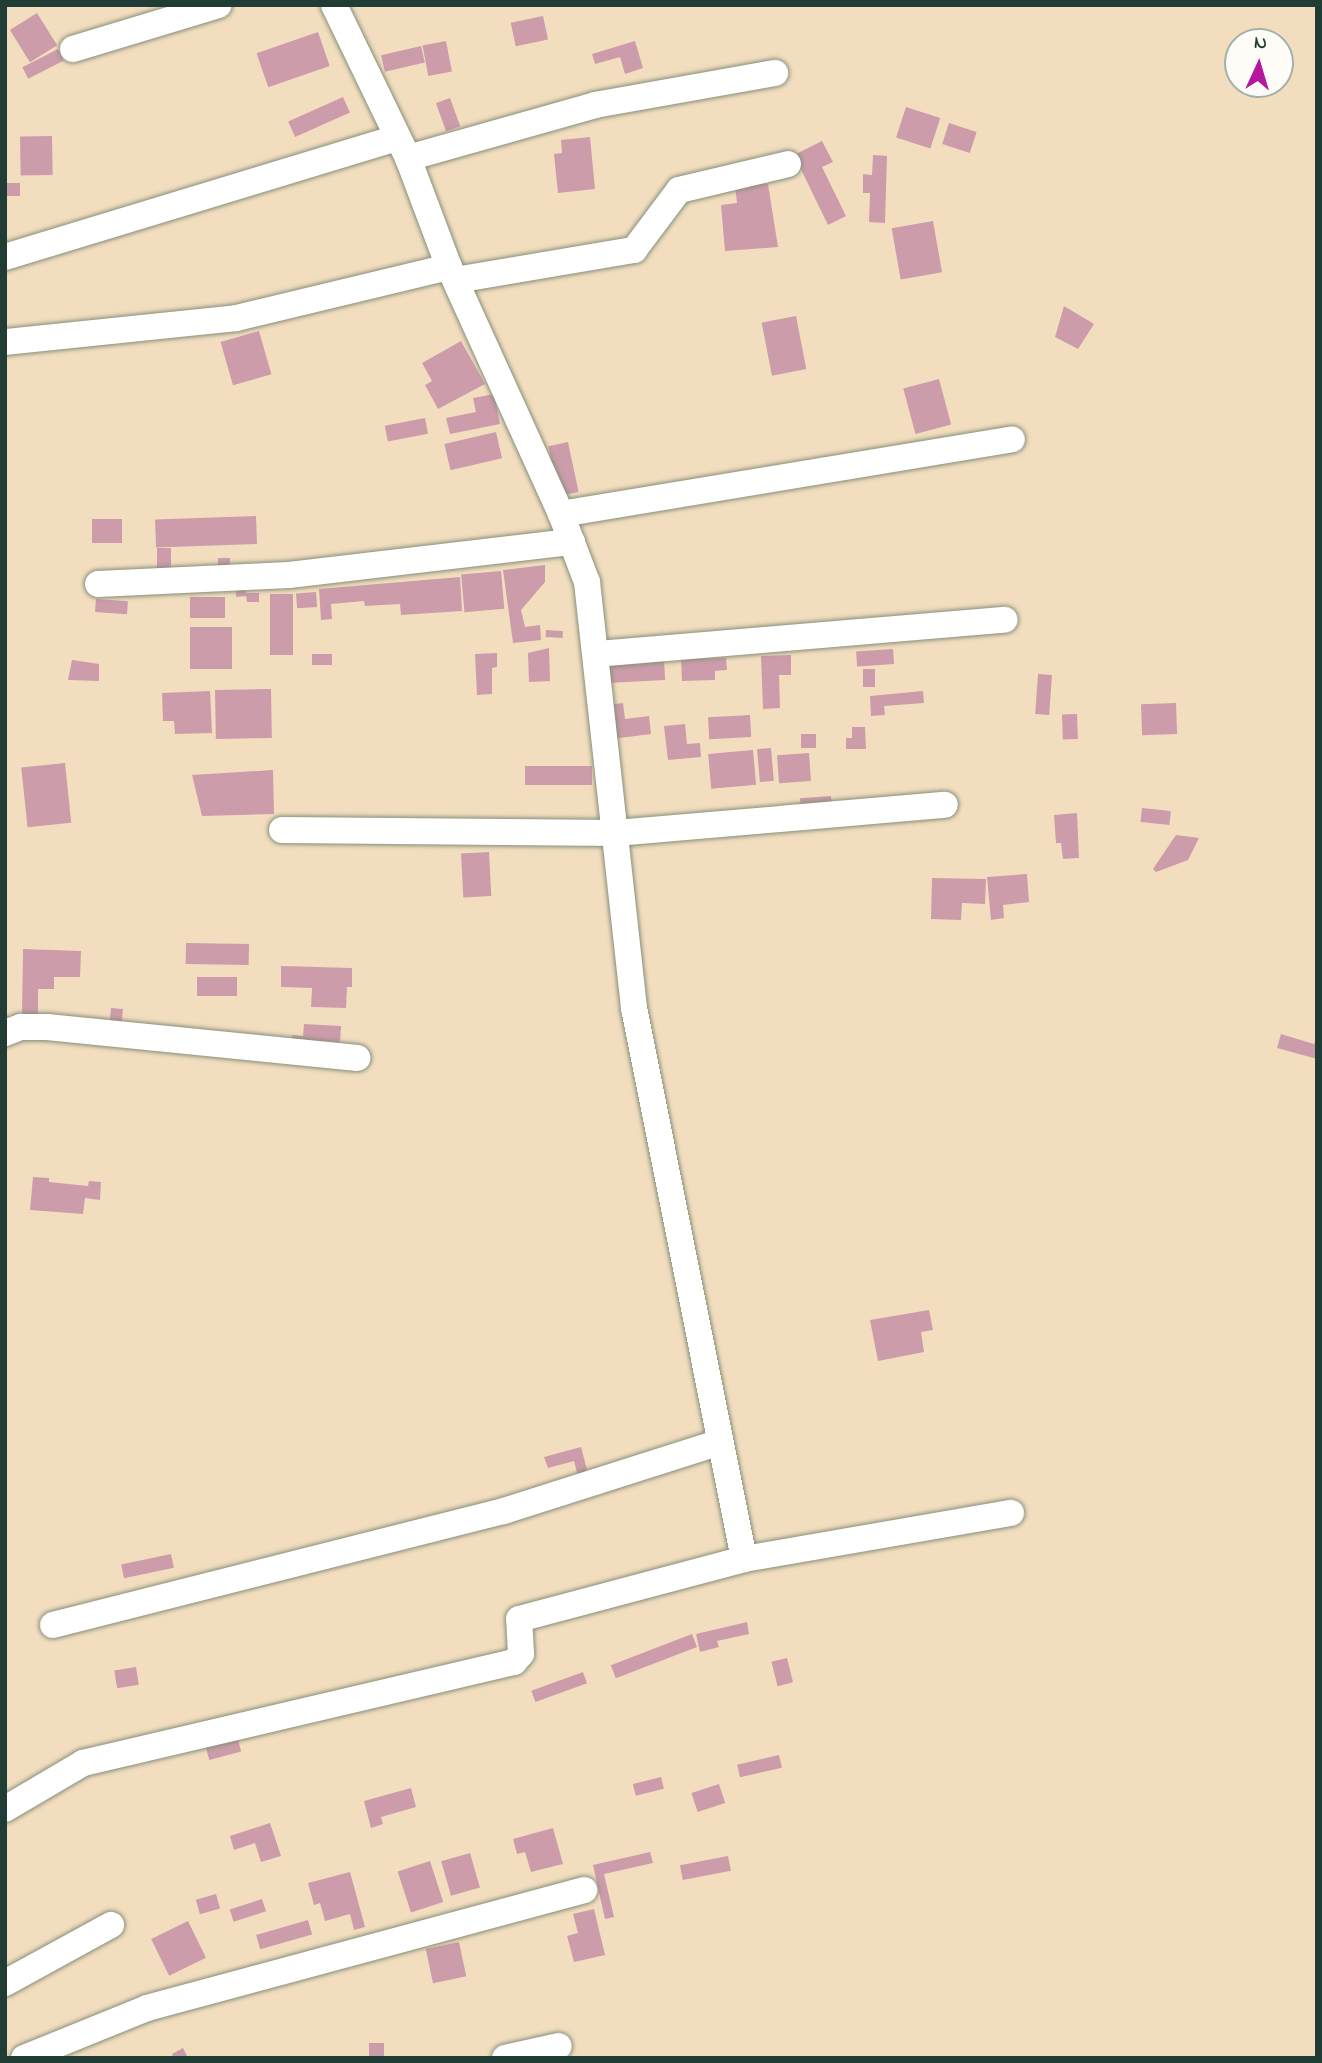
<!DOCTYPE html>
<style>
body{margin:0}
#map{position:relative;width:1322px;height:2063px;overflow:hidden;background:#f2debf;font-family:"Indie Flower",sans-serif}
div>[style]{position:absolute}
.building>*{inset:0;background:#cc9caa;transform-origin:0 0}
.roads{filter:drop-shadow(0 0 2px #888e7a) drop-shadow(0 0 2px #888e7a)}
.minor>*{height:26px;margin:-13px;padding:0 13px;transform-origin:13px;border-radius:13px;background:#fff}
span{translate:-50% -50%;white-space:nowrap;text-align:center;line-height:1.15;-webkit-text-stroke:6px #fdfcf7;paint-order:stroke}
.frame{position:absolute;inset:0;border:7px solid #1f3d34;pointer-events:none}
.north{position:absolute;left:1224px;top:28px;width:70px;height:70px;box-sizing:border-box;background:#fdfcf7;border:2px solid #a4b0a9;border-radius:50%;rotate:4deg;font-size:19px;font-weight:700;line-height:28px;text-align:center;color:#1f3d34}
.north::after{content:'';display:block;margin:auto;width:24px;height:32px;background:#b5179e;clip-path:polygon(50% 0,100% 100%,50% 72%,0 100%)}
</style>
<div id="map">
<div class="building">
<i style="left:37px;top:13px;width:38px;height:32px;rotate:58deg"></i>
<i style="left:543px;top:16px;width:24px;height:33px;rotate:78deg"></i>
<i style="left:318px;top:32px;width:36px;height:65px;rotate:71deg"></i>
<i style="left:446px;top:41px;width:31px;height:24px;rotate:79deg"></i>
<i style="clip-path:polygon(635px 41px,643px 68px,625px 74px,620px 57px,595px 64px,592px 54px)"></i>
<i style="left:421px;top:46px;width:17px;height:41px;rotate:77deg"></i>
<i style="left:58px;top:49px;width:13px;height:40px;rotate:63deg"></i>
<i style="left:343px;top:97px;width:17px;height:60px;rotate:66deg"></i>
<i style="left:450px;top:98px;width:30px;height:15px;rotate:70deg"></i>
<i style="left:906px;top:107px;width:36px;height:32px;rotate:18deg"></i>
<i style="left:949px;top:123px;width:29px;height:22px;rotate:18deg"></i>
<i style="left:52px;top:136px;width:39px;height:32px;rotate:89deg"></i>
<i style="clip-path:polygon(590px 137px,595px 189px,558px 193px,554px 154px,562px 153px,561px 140px)"></i>
<i style="clip-path:polygon(822px 141px,833px 162px,822px 167px,846px 216px,828px 225px,794px 155px)"></i>
<i style="clip-path:polygon(873px 155px,887px 156px,885px 223px,869px 222px,870px 193px,863px 193px,863px 174px,872px 175px)"></i>
<i style="left:20px;top:183px;width:13px;height:15px;rotate:90deg"></i>
<i style="clip-path:polygon(768px 184px,778px 247px,725px 251px,721px 205px,737px 203px,735px 185px)"></i>
<i style="left:933px;top:221px;width:52px;height:42px;rotate:80deg"></i>
<i style="clip-path:polygon(1064px 306px,1094px 324px,1078px 349px,1055px 337px)"></i>
<i style="left:796px;top:316px;width:54px;height:35px;rotate:79deg"></i>
<i style="left:259px;top:331px;width:45px;height:40px;rotate:74deg"></i>
<i style="clip-path:polygon(461px 341px,485px 384px,438px 409px,425px 385px,432px 381px,422px 363px)"></i>
<i style="left:939px;top:379px;width:47px;height:37px;rotate:75deg"></i>
<i style="clip-path:polygon(494px 394px,500px 424px,450px 434px,446px 418px,476px 412px,473px 398px)"></i>
<i style="left:425px;top:418px;width:16px;height:41px;rotate:79deg"></i>
<i style="left:496px;top:432px;width:27px;height:53px;rotate:77deg"></i>
<i style="left:568px;top:442px;width:51px;height:20px;rotate:78deg"></i>
<i style="left:256px;top:516px;width:28px;height:101px;rotate:88deg"></i>
<i style="left:122px;top:519px;width:24px;height:30px;rotate:90deg"></i>
<i style="left:157px;top:548px;width:14px;height:31px"></i>
<i style="left:218px;top:558px;width:12px;height:13px"></i>
<i style="clip-path:polygon(545px 565px,545px 582px,521px 610px,525px 627px,540px 625px,541px 640px,513px 643px,503px 570px)"></i>
<i style="left:501px;top:571px;width:38px;height:40px;rotate:85deg"></i>
<i style="clip-path:polygon(460px 577px,462px 611px,401px 615px,400px 604px,365px 606px,364px 601px,331px 604px,332px 619px,321px 620px,319px 589px)"></i>
<i style="clip-path:polygon(236px 587px,246px 587px,246px 593px,259px 593px,259px 602px,247px 602px,246px 596px,236px 597px)"></i>
<i style="left:316px;top:592px;width:15px;height:20px;rotate:86deg"></i>
<i style="left:270px;top:594px;width:23px;height:61px"></i>
<i style="left:190px;top:597px;width:35px;height:21px"></i>
<i style="left:96px;top:599px;width:32px;height:13px;rotate:4deg"></i>
<i style="left:190px;top:627px;width:42px;height:42px"></i>
<i style="left:546px;top:630px;width:17px;height:7px;rotate:3deg"></i>
<i style="clip-path:polygon(549px 648px,550px 681px,529px 682px,528px 653px)"></i>
<i style="left:893px;top:649px;width:15px;height:37px;rotate:86deg"></i>
<i style="clip-path:polygon(497px 653px,497px 667px,492px 668px,492px 694px,477px 695px,475px 654px)"></i>
<i style="left:332px;top:654px;width:11px;height:20px;rotate:90deg"></i>
<i style="clip-path:polygon(791px 655px,791px 675px,779px 675px,780px 708px,763px 709px,761px 656px)"></i>
<i style="clip-path:polygon(726px 658px,727px 670px,715px 671px,715px 680px,682px 681px,681px 659px)"></i>
<i style="left:664px;top:659px;width:21px;height:58px;rotate:87deg"></i>
<i style="clip-path:polygon(72px 660px,99px 664px,99px 681px,68px 680px)"></i>
<i style="left:863px;top:669px;width:12px;height:18px"></i>
<i style="left:1038px;top:674px;width:14px;height:40px;rotate:4deg"></i>
<i style="left:271px;top:689px;width:49px;height:56px;rotate:89deg"></i>
<i style="clip-path:polygon(210px 691px,212px 733px,175px 734px,174px 721px,163px 721px,162px 693px)"></i>
<i style="clip-path:polygon(923px 691px,924px 703px,884px 706px,885px 715px,871px 716px,870px 696px)"></i>
<i style="clip-path:polygon(623px 703px,625px 719px,649px 716px,651px 734px,612px 739px,607px 705px)"></i>
<i style="left:1176px;top:703px;width:31px;height:35px;rotate:88deg"></i>
<i style="left:1077px;top:714px;width:25px;height:15px;rotate:88deg"></i>
<i style="left:750px;top:715px;width:22px;height:42px;rotate:87deg"></i>
<i style="clip-path:polygon(685px 724px,687px 744px,700px 743px,701px 757px,668px 760px,664px 726px)"></i>
<i style="clip-path:polygon(852px 727px,865px 727px,866px 749px,846px 749px,846px 738px,852px 738px)"></i>
<i style="left:801px;top:734px;width:15px;height:14px"></i>
<i style="left:771px;top:748px;width:33px;height:14px;rotate:85deg"></i>
<i style="left:753px;top:750px;width:35px;height:45px;rotate:85deg"></i>
<i style="left:809px;top:753px;width:28px;height:32px;rotate:86deg"></i>
<i style="left:65px;top:763px;width:60px;height:44px;rotate:84deg"></i>
<i style="left:592px;top:766px;width:19px;height:67px;rotate:90deg"></i>
<i style="clip-path:polygon(273px 770px,274px 814px,202px 816px,192px 775px)"></i>
<i style="left:831px;top:796px;width:14px;height:31px;rotate:86deg"></i>
<i style="left:1142px;top:808px;width:29px;height:14px;rotate:6deg"></i>
<i style="clip-path:polygon(1077px 813px,1079px 858px,1063px 859px,1061px 843px,1056px 843px,1054px 815px)"></i>
<i style="clip-path:polygon(1176px 835px,1199px 838px,1188px 860px,1156px 872px,1153px 869px)"></i>
<i style="left:489px;top:852px;width:44px;height:28px;rotate:87deg"></i>
<i style="clip-path:polygon(1027px 874px,1029px 902px,1003px 905px,1004px 918px,991px 920px,987px 877px)"></i>
<i style="clip-path:polygon(932px 878px,986px 879px,985px 904px,962px 903px,961px 920px,931px 919px)"></i>
<i style="left:186px;top:943px;width:63px;height:21px;rotate:1deg"></i>
<i style="clip-path:polygon(23px 949px,81px 951px,80px 977px,54px 977px,54px 989px,38px 989px,38px 1014px,22px 1014px)"></i>
<i style="clip-path:polygon(281px 966px,352px 968px,352px 987px,347px 987px,346px 1008px,311px 1007px,312px 988px,281px 987px)"></i>
<i style="left:197px;top:977px;width:40px;height:19px"></i>
<i style="left:111px;top:1008px;width:12px;height:19px;rotate:5deg"></i>
<i style="clip-path:polygon(304px 1024px,341px 1026px,340px 1042px,302px 1040px,292px 1047px,292px 1035px,303px 1036px)"></i>
<i style="clip-path:polygon(1281px 1034px,1314px 1044px,1317px 1036px,1317px 1059px,1277px 1048px)"></i>
<i style="clip-path:polygon(33px 1177px,49px 1178px,49px 1182px,88px 1186px,89px 1181px,101px 1182px,100px 1200px,85px 1198px,83px 1214px,30px 1210px)"></i>
<i style="clip-path:polygon(929px 1310px,933px 1330px,921px 1332px,924px 1352px,878px 1361px,870px 1320px)"></i>
<i style="clip-path:polygon(581px 1447px,589px 1477px,579px 1480px,574px 1461px,548px 1468px,544px 1457px)"></i>
<i style="left:171px;top:1554px;width:14px;height:51px;rotate:78deg"></i>
<i style="clip-path:polygon(747px 1622px,749px 1634px,717px 1641px,719px 1647px,700px 1652px,696px 1634px)"></i>
<i style="left:692px;top:1634px;width:14px;height:87px;rotate:69deg"></i>
<i style="left:787px;top:1658px;width:25px;height:16px;rotate:76deg"></i>
<i style="left:136px;top:1667px;width:18px;height:22px;rotate:81deg"></i>
<i style="left:583px;top:1672px;width:12px;height:55px;rotate:70deg"></i>
<i style="left:237px;top:1736px;width:16px;height:33px;rotate:75deg"></i>
<i style="left:779px;top:1755px;width:13px;height:43px;rotate:77deg"></i>
<i style="left:661px;top:1777px;width:12px;height:29px;rotate:76deg"></i>
<i style="left:719px;top:1784px;width:20px;height:29px;rotate:72deg"></i>
<i style="clip-path:polygon(411px 1788px,416px 1807px,381px 1817px,383px 1824px,371px 1828px,364px 1801px)"></i>
<i style="clip-path:polygon(270px 1823px,281px 1856px,261px 1862px,255px 1843px,234px 1850px,230px 1836px)"></i>
<i style="clip-path:polygon(553px 1828px,563px 1864px,531px 1872px,525px 1852px,517px 1854px,513px 1839px)"></i>
<i style="clip-path:polygon(650px 1852px,653px 1863px,604px 1874px,614px 1917px,605px 1919px,593px 1865px)"></i>
<i style="left:470px;top:1853px;width:36px;height:30px;rotate:74deg"></i>
<i style="left:728px;top:1856px;width:15px;height:49px;rotate:79deg"></i>
<i style="left:430px;top:1861px;width:43px;height:34px;rotate:72deg"></i>
<i style="clip-path:polygon(350px 1872px,365px 1927px,354px 1930px,350px 1914px,325px 1921px,320px 1903px,314px 1905px,308px 1883px)"></i>
<i style="left:216px;top:1894px;width:15px;height:21px;rotate:74deg"></i>
<i style="left:262px;top:1899px;width:13px;height:34px;rotate:72deg"></i>
<i style="clip-path:polygon(594px 1909px,605px 1955px,574px 1962px,567px 1936px,578px 1933px,573px 1914px)"></i>
<i style="left:308px;top:1920px;width:15px;height:54px;rotate:74deg"></i>
<i style="left:188px;top:1921px;width:41px;height:41px;rotate:64deg"></i>
<i style="left:459px;top:1942px;width:35px;height:34px;rotate:78deg"></i>
<i style="left:369px;top:2043px;width:15px;height:15px"></i>
<i style="clip-path:polygon(183px 2048px,188px 2058px,174px 2058px,172px 2054px)"></i>
</div>
<div class="roads">
<div class="minor">
<i style="left:334px;top:5px;width:170px;rotate:64.2deg"></i>
<i style="left:408px;top:158px;width:116px;rotate:69.4deg"></i>
<i style="left:449px;top:267px;width:271px;rotate:65.6deg"></i>
<i style="left:561px;top:514px;width:73px;rotate:69.1deg"></i>
<i style="left:587px;top:582px;width:429px;rotate:83.7deg"></i>
<i style="left:634px;top:1008px;width:562px;rotate:78.71deg"></i>
<i style="left:73px;top:49px;width:152px;rotate:-16.8deg"></i>
<i style="left:408px;top:158px;width:194px;rotate:-15.8deg"></i>
<i style="left:595px;top:105px;width:183px;rotate:-10.1deg"></i>
<i style="left:5px;top:257px;width:410px;rotate:-16.9deg"></i>
<i style="left:456px;top:280px;width:181px;rotate:-9.6deg"></i>
<i style="left:634px;top:250px;width:75px;rotate:-53.1deg"></i>
<i style="left:679px;top:190px;width:112px;rotate:-13.4deg"></i>
<i style="left:5px;top:342px;width:232px;rotate:-5.9deg"></i>
<i style="left:236px;top:318px;width:219px;rotate:-13.5deg"></i>
<i style="left:561px;top:514px;width:457px;rotate:-9.4deg"></i>
<i style="left:98px;top:584px;width:191px;rotate:-2.7deg"></i>
<i style="left:289px;top:575px;width:285px;rotate:-6.7deg"></i>
<i style="left:596px;top:654px;width:410px;rotate:-4.8deg"></i>
<i style="left:282px;top:830px;width:334px;rotate:0.5deg"></i>
<i style="left:616px;top:833px;width:330px;rotate:-4.9deg"></i>
<i style="left:5px;top:1033px;width:17px;rotate:-21deg"></i>
<i style="left:21px;top:1027px;width:26px"></i>
<i style="left:47px;top:1027px;width:312px;rotate:5.7deg"></i>
<i style="left:53px;top:1625px;width:465px;rotate:-14.2deg"></i>
<i style="left:504px;top:1511px;width:227px;rotate:-17.7deg"></i>
<i style="left:5px;top:1809px;width:91px;rotate:-30.5deg"></i>
<i style="left:83px;top:1763px;width:443px;rotate:-13.2deg"></i>
<i style="left:514px;top:1662px;width:11px;rotate:-49deg"></i>
<i style="left:521px;top:1654px;width:35px;rotate:-93deg"></i>
<i style="left:519px;top:1619px;width:233px;rotate:-14.9deg"></i>
<i style="left:744px;top:1559px;width:271px;rotate:-9.8deg"></i>
<i style="left:5px;top:1983px;width:121px;rotate:-28.7deg"></i>
<i style="left:24px;top:2058px;width:133px;rotate:-22.1deg"></i>
<i style="left:147px;top:2008px;width:453px;rotate:-15.1deg"></i>
<i style="left:505px;top:2058px;width:55px;rotate:-12.5deg"></i>
</div>
</div>
<div class="frame"></div>
<div class="north">N</div>
</div>
